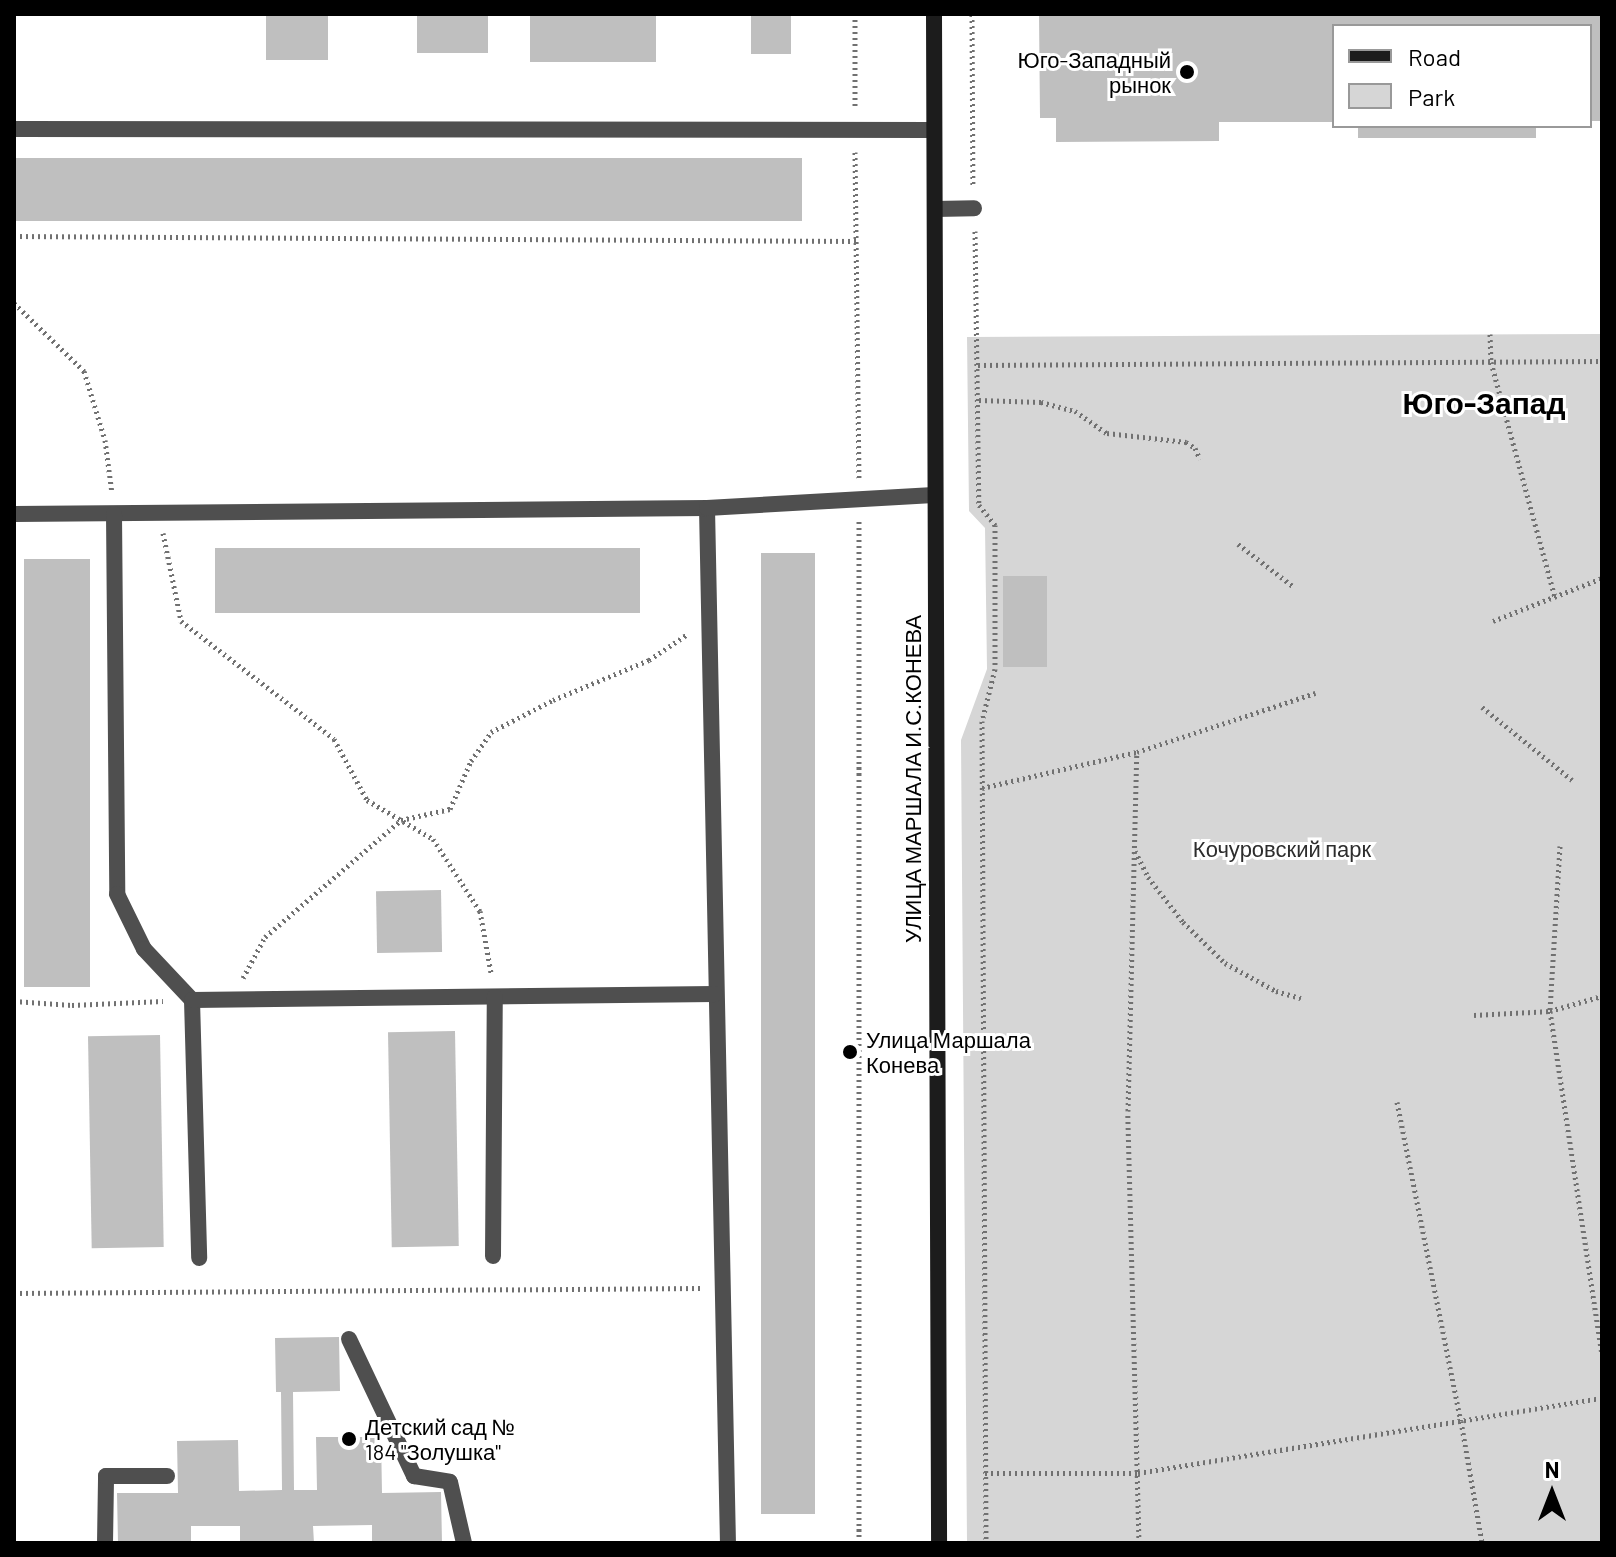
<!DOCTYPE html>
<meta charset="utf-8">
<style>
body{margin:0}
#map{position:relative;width:1616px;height:1557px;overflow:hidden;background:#fff;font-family:Barlow,sans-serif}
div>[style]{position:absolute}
.green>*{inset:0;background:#d6d6d6}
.building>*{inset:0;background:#bfbfbf;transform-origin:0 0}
.path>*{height:5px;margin-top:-2.5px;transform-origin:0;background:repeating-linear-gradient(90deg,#717171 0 2px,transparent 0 6px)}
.lane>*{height:16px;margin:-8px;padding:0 8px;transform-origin:8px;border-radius:8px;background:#4f4f4f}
.secondary>*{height:16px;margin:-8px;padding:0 8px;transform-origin:8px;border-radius:8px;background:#1c1c1c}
.dots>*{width:22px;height:22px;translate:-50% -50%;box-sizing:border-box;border:4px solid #fff;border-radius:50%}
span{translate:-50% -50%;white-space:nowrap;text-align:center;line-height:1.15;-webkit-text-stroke:6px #fff;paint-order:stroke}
.poi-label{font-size:22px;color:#000}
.right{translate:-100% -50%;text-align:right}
.left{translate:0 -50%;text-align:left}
.street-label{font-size:22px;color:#000}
.park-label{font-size:22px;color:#2d2d2d}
.district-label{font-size:30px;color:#000;font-weight:700}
.frame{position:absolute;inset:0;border:16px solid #000;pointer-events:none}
.legend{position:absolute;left:1332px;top:24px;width:260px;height:104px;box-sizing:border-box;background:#fff;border:2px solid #999;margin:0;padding:10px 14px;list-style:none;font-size:24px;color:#000}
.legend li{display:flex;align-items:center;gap:16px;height:40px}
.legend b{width:40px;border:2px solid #999}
.north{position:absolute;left:1512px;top:1453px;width:80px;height:80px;-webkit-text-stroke:6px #fff;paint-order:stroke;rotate:0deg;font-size:22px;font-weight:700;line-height:32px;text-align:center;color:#000}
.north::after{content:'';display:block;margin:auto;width:28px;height:36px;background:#000;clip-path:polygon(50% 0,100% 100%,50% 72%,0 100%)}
</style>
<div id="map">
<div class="green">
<i style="clip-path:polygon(1602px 334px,1602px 1543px,967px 1543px,961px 740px,987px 669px,985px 528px,969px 511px,967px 337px)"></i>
</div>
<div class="building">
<i style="left:266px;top:14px;width:62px;height:46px"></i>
<i style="left:417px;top:14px;width:71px;height:39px"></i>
<i style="left:530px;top:14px;width:126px;height:48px"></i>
<i style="left:751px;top:14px;width:40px;height:40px"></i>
<i style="clip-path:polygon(1039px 14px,1602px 14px,1602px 121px,1590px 121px,1590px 26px,1334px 26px,1334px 122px,1219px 122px,1219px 141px,1056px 142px,1056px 118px,1040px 118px)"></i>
<i style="left:1358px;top:126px;width:178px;height:12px"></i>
<i style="left:802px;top:158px;width:63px;height:788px;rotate:90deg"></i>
<i style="left:215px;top:548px;width:425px;height:65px"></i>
<i style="left:761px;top:553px;width:54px;height:961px"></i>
<i style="left:24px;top:559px;width:66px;height:428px"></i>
<i style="left:1003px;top:576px;width:44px;height:91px"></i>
<i style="left:441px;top:890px;width:62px;height:65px;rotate:89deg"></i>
<i style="left:455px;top:1031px;width:215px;height:67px;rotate:89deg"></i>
<i style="left:160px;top:1035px;width:212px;height:72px;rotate:89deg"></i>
<i style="clip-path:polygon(339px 1337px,340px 1391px,293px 1392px,294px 1490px,317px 1490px,316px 1437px,381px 1437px,382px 1493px,441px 1492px,442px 1543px,372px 1543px,372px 1525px,313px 1526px,314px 1543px,240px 1543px,240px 1526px,191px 1526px,191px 1543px,118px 1543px,117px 1493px,178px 1493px,177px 1441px,238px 1440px,239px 1491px,282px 1490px,281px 1392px,276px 1392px,275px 1338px)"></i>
</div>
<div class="path">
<i style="left:855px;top:14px;width:92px;rotate:90deg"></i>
<i style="left:972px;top:14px;width:171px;rotate:89.7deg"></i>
<i style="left:855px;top:152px;width:326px;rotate:89.3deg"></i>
<i style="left:975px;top:231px;width:274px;rotate:89.2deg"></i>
<i style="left:979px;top:505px;width:26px;rotate:51deg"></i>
<i style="left:995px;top:525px;width:144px;rotate:90deg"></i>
<i style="left:995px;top:669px;width:54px;rotate:104deg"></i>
<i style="left:982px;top:721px;width:822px;rotate:89.72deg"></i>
<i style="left:14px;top:236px;width:842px;rotate:0.34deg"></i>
<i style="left:14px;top:303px;width:98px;rotate:44.2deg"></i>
<i style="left:84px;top:371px;width:72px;rotate:73.1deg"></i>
<i style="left:105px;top:440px;width:53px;rotate:82.5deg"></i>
<i style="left:1490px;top:334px;width:28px;rotate:88deg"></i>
<i style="left:1491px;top:362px;width:244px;rotate:74.8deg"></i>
<i style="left:978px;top:365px;width:624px;rotate:-0.37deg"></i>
<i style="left:979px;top:400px;width:62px;rotate:1.8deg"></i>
<i style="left:1041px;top:402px;width:35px;rotate:15deg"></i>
<i style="left:1075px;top:411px;width:39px;rotate:35deg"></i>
<i style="left:1107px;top:433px;width:80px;rotate:6.5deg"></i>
<i style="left:1186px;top:442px;width:11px;rotate:34deg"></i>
<i style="left:1195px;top:448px;width:12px;rotate:66deg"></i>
<i style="left:163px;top:533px;width:90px;rotate:78.4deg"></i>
<i style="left:181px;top:621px;width:193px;rotate:37.6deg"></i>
<i style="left:334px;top:739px;width:69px;rotate:61.6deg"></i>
<i style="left:367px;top:800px;width:77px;rotate:30.6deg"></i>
<i style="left:433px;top:839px;width:86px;rotate:56.9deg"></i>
<i style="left:480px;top:911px;width:63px;rotate:79.9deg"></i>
<i style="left:1238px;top:544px;width:71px;rotate:37.5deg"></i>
<i style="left:1493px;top:621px;width:117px;rotate:-21.5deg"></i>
<i style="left:1482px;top:707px;width:116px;rotate:39deg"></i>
<i style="left:982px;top:788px;width:159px;rotate:-13.1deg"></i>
<i style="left:1560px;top:846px;width:165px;rotate:93.5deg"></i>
<i style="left:1550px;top:1011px;width:346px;rotate:81.4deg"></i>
<i style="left:1135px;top:851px;width:29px;rotate:63deg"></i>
<i style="left:1148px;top:877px;width:57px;rotate:52.1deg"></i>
<i style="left:1183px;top:922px;width:59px;rotate:44.3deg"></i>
<i style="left:1225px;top:963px;width:58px;rotate:28.8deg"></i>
<i style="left:1276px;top:991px;width:26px;rotate:16deg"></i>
<i style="left:243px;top:978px;width:47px;rotate:-61.8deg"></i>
<i style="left:265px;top:937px;width:179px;rotate:-40.7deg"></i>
<i style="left:401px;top:820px;width:50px;rotate:-12.7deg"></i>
<i style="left:450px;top:809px;width:52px;rotate:-66.4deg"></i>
<i style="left:471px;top:761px;width:35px;rotate:-55deg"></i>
<i style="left:491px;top:732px;width:70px;rotate:-27.3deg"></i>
<i style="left:553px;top:700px;width:104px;rotate:-22.6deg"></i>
<i style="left:649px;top:660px;width:45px;rotate:-34deg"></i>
<i style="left:14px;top:1001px;width:58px;rotate:3.9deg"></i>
<i style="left:72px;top:1005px;width:91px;rotate:-2.5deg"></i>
<i style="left:1474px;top:1015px;width:76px;rotate:-3deg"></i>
<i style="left:1550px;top:1011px;width:54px;rotate:-16.1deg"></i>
<i style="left:1397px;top:1102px;width:325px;rotate:78.7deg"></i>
<i style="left:1461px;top:1421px;width:124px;rotate:80.2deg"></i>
<i style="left:14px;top:1293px;width:687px;rotate:-0.42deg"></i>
<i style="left:985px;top:1473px;width:153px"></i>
<i style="left:1138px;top:1473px;width:470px;rotate:-9.2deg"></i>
<i style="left:859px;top:1543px;width:1023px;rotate:-90deg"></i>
<i style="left:1139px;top:1543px;width:432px;rotate:-91.5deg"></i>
<i style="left:1128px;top:1111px;width:359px;rotate:-88.6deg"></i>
<i style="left:1137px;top:752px;width:188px;rotate:-18.3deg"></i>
</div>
<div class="lane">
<i style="left:14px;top:129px;width:920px;rotate:0.06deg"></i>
<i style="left:935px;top:209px;width:39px;rotate:-1deg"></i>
<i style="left:707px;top:508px;width:1035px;rotate:88.84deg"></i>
<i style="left:14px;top:514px;width:693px;rotate:-0.5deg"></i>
<i style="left:707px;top:508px;width:227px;rotate:-3.3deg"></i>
<i style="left:114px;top:514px;width:380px;rotate:89.5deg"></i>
<i style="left:117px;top:894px;width:61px;rotate:63.9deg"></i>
<i style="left:144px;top:949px;width:70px;rotate:46.7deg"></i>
<i style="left:192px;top:1000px;width:258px;rotate:88.4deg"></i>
<i style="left:192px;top:1000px;width:523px;rotate:-0.66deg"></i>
<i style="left:493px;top:1256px;width:259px;rotate:-89.6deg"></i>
<i style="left:349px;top:1339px;width:152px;rotate:64.6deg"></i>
<i style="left:414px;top:1476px;width:36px;rotate:9deg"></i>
<i style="left:450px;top:1482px;width:63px;rotate:77.1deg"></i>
<i style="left:105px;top:1543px;width:67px;rotate:-89.1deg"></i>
<i style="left:106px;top:1476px;width:61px"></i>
</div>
<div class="secondary">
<i style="left:934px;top:14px;width:1529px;rotate:89.81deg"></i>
</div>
<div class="dots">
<i style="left:1187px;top:72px;background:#000"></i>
<i style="left:850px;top:1052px;background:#000"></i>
<i style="left:349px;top:1439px;background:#000"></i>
</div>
<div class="poi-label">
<span class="right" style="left:1171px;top:72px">Юго-Западный<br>рынок</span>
<span class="left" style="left:866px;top:1052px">Улица Маршала<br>Конева</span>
<span class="left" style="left:365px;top:1439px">Детский сад №<br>184 "Золушка"</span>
</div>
<div class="street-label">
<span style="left:913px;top:779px;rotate:-90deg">УЛИЦА МАРШАЛА И.С.КОНЕВА</span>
</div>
<div class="park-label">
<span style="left:1282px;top:849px">Кочуровский парк</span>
</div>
<div class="district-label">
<span style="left:1484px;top:402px">Юго-Запад</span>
</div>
<div class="frame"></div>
<ul class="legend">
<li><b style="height:10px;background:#1c1c1c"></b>Road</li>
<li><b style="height:22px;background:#d6d6d6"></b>Park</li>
</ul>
<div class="north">N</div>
</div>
